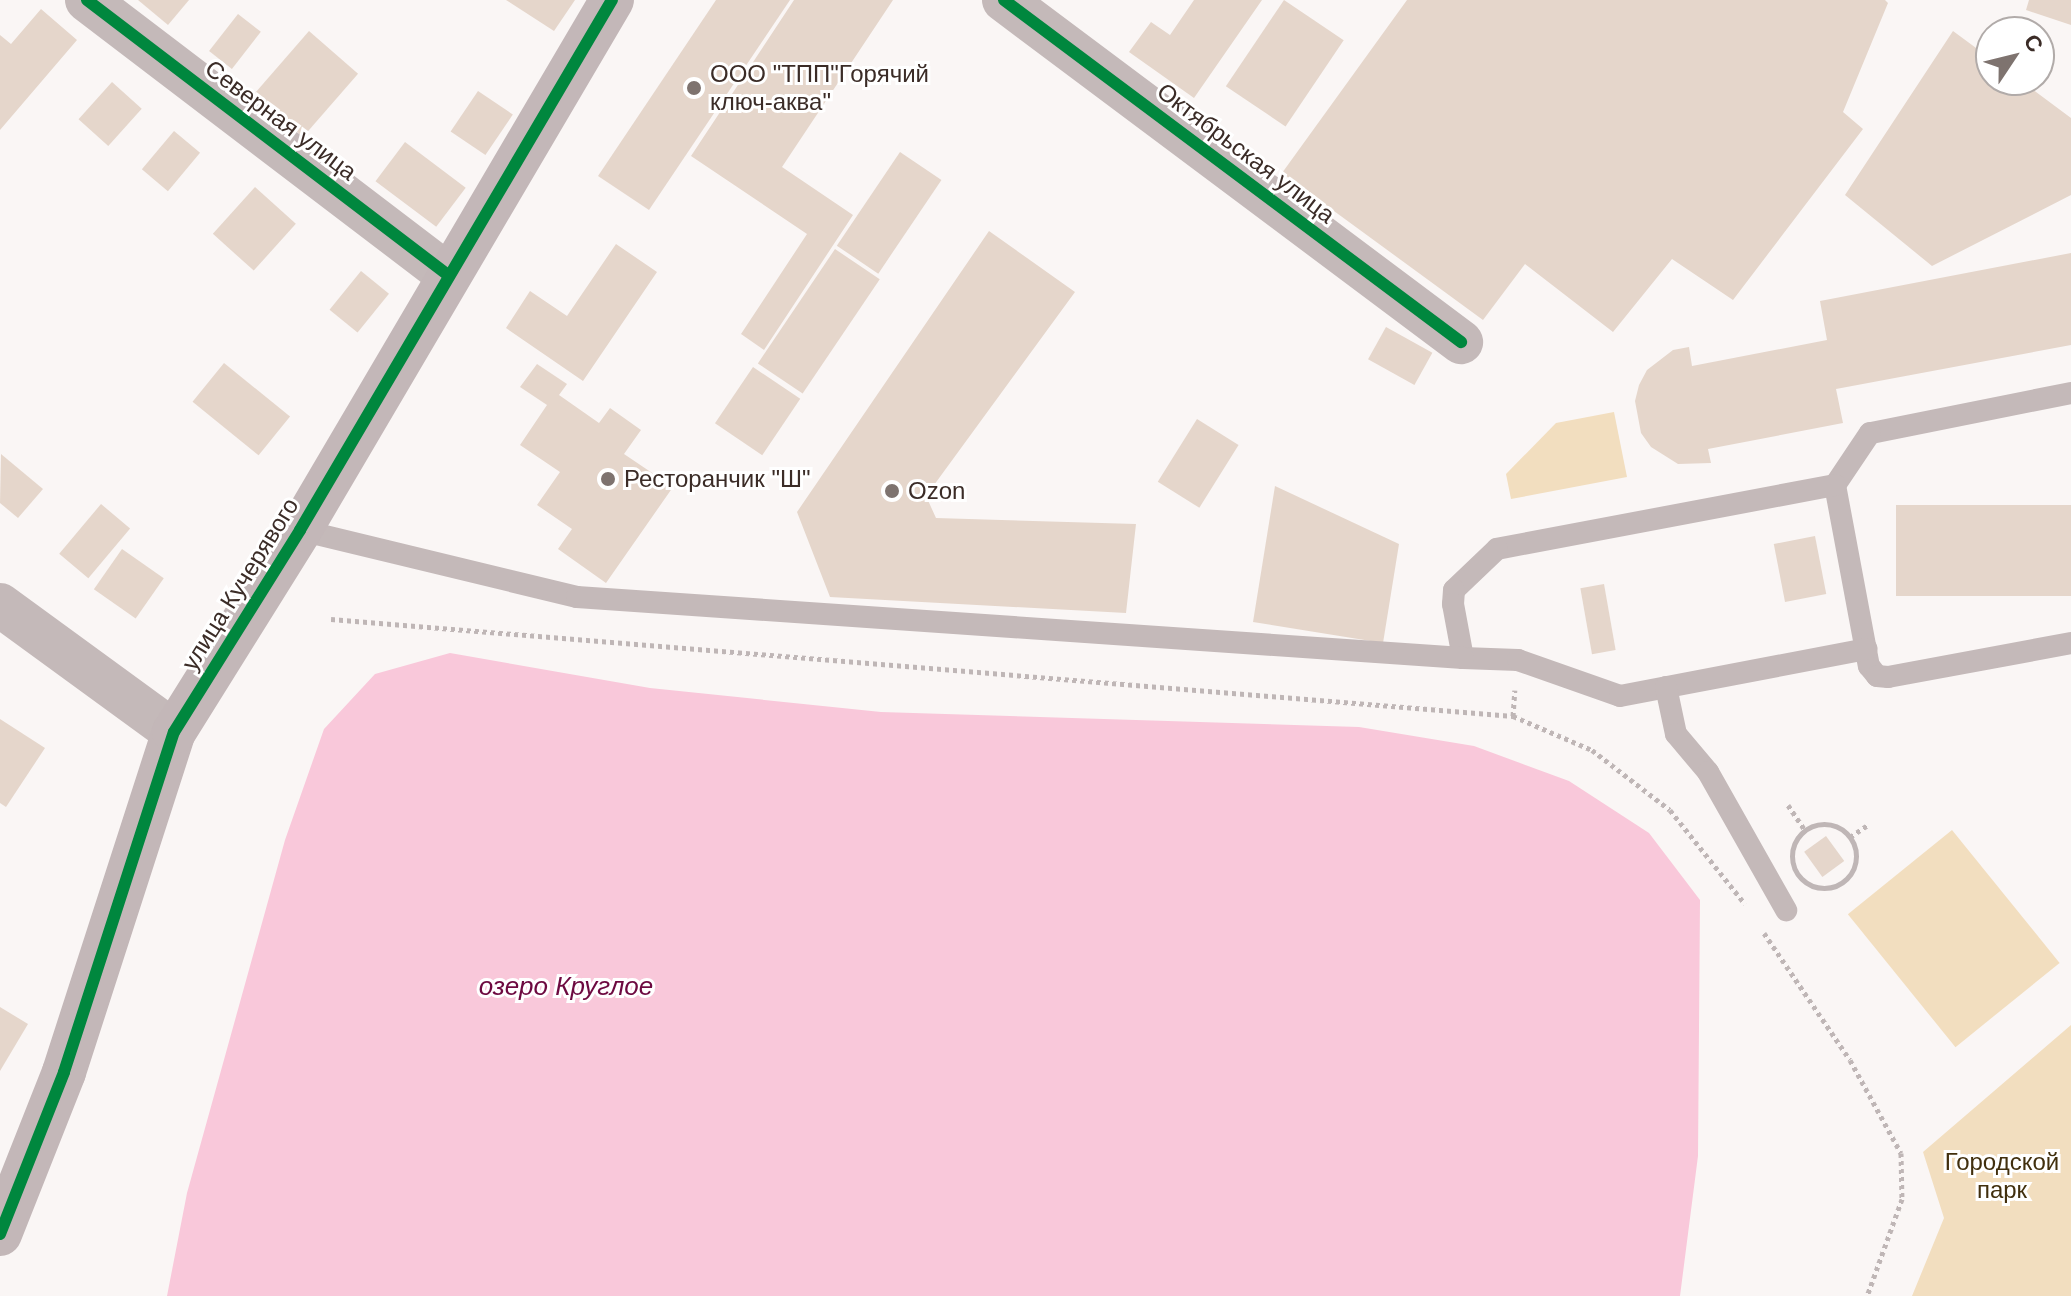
<!DOCTYPE html>
<meta charset="utf-8">
<style>
body{margin:0}
#map{position:relative;width:2071px;height:1296px;overflow:hidden;background:#faf6f5;font-family:Arial,sans-serif}
div>[style]{position:absolute}
.green>*{inset:0;background:#f2debf;transform-origin:0 0}
.water>*{inset:0;background:#f9c8da}
.building>*{inset:0;background:#e5d6cb;transform-origin:0 0}
.path>*{height:5px;margin-top:-2.5px;transform-origin:0;background:repeating-linear-gradient(90deg,#bfb6b6 0 4px,transparent 0 8px)}
.path>.ring{margin:-2.5px;padding:0;box-sizing:content-box;background:none;border:5px solid #bfb6b6;border-radius:50%}
.lane>*{height:22px;margin:-11px;padding:0 11px;transform-origin:11px;border-radius:11px;background:#c4b9b9}
.street>*{height:44px;margin:-22px;padding:0 22px;transform-origin:22px;border-radius:22px;background:#c4b9b9}
.secondary>*{height:44px;margin:-22px;padding:0 22px;transform-origin:22px;border-radius:22px;background:#c3b7b8}
.cycleway>*{height:12px;margin:-6px;padding:0 6px;transform-origin:6px;border-radius:6px;background:#00873e}
.dots>*{width:22px;height:22px;translate:-50% -50%;box-sizing:border-box;border:4px solid #fff;border-radius:50%}
span{translate:-50% -50%;white-space:nowrap;text-align:center;line-height:1.15;-webkit-text-stroke:6px #fff;paint-order:stroke}
.poi-label{font-size:24px;color:#3b2c27}
.left{translate:0 -50%;text-align:left}
.street-label{font-size:24px;color:#3b2c27}
.park-label{font-size:24px;color:#412f0d}
.water-label{font-size:26px;color:#6d0940;font-style:italic}
.north{position:absolute;left:1975px;top:16px;width:80px;height:80px;box-sizing:border-box;background:#fff;border:2px solid #b1aba9;border-radius:50%;rotate:55deg;font-size:22px;font-weight:700;line-height:32px;text-align:center;color:#3b2c27}
.north::after{content:'';display:block;margin:auto;width:28px;height:36px;background:#7e736f;clip-path:polygon(50% 0,100% 100%,50% 72%,0 100%)}
</style>
<div id="map">
<div class="green">
<i style="clip-path:polygon(1614px 412px,1627px 477px,1511px 499px,1506px 474px,1556px 423px)"></i>
<i style="left:1952px;top:830px;width:171px;height:134px;rotate:51deg"></i>
<i style="clip-path:polygon(2071px 1025px,2071px 1296px,1912px 1296px,1944px 1218px,1923px 1152px)"></i>
</div>
<div class="water">
<i style="clip-path:polygon(450px 653px,650px 688px,881px 712px,1359px 727px,1474px 746px,1569px 781px,1649px 833px,1700px 900px,1698px 1156px,1680px 1296px,167px 1296px,187px 1193px,285px 840px,324px 729px,375px 674px)"></i>
</div>
<div class="building">
<i style="clip-path:polygon(138px 0,189px 0,168px 25px)"></i>
<i style="clip-path:polygon(506px 0,575px 0,554px 31px)"></i>
<i style="clip-path:polygon(716px 0,790px 0,649px 210px,598px 176px)"></i>
<i style="clip-path:polygon(794px 0,893px 0,782px 167px,853px 215px,764px 350px,741px 334px,807px 234px,691px 156px)"></i>
<i style="clip-path:polygon(1194px 0,1262px 0,1194px 98px,1129px 52px,1151px 22px,1170px 35px)"></i>
<i style="left:1284px;top:0;width:72px;height:104px;rotate:34deg"></i>
<i style="clip-path:polygon(1407px 0,1885px 0,1888px 3px,1843px 112px,1863px 129px,1733px 300px,1672px 259px,1613px 332px,1525px 264px,1483px 320px,1282px 173px)"></i>
<i style="clip-path:polygon(2029px 0,2071px 0,2071px 25px,2026px 10px)"></i>
<i style="clip-path:polygon(41px 9px,77px 40px,0 130px,0 35px,11px 44px)"></i>
<i style="left:238px;top:14px;width:29px;height:47px;rotate:38deg"></i>
<i style="left:309px;top:31px;width:65px;height:84px;rotate:41deg"></i>
<i style="clip-path:polygon(1953px 31px,1991px 59px,1991px 80px,2020px 80px,2071px 118px,2071px 195px,1932px 266px,1845px 195px)"></i>
<i style="left:112px;top:82px;width:40px;height:50px;rotate:42deg"></i>
<i style="left:478px;top:91px;width:42px;height:49px;rotate:34deg"></i>
<i style="left:174px;top:131px;width:34px;height:50px;rotate:40deg"></i>
<i style="left:405px;top:142px;width:76px;height:49px;rotate:37deg"></i>
<i style="left:900px;top:152px;width:50px;height:113px;rotate:34deg"></i>
<i style="left:255px;top:187px;width:55px;height:63px;rotate:42deg"></i>
<i style="clip-path:polygon(989px 231px,1075px 292px,926px 496px,936px 518px,1136px 524px,1126px 613px,830px 597px,797px 512px)"></i>
<i style="clip-path:polygon(616px 244px,657px 272px,583px 381px,506px 328px,530px 291px,567px 316px)"></i>
<i style="left:835px;top:249px;width:54px;height:138px;rotate:34deg"></i>
<i style="clip-path:polygon(2071px 253px,2071px 345px,1836px 389px,1843px 423px,1708px 449px,1711px 463px,1678px 464px,1651px 447px,1641px 433px,1635px 401px,1639px 385px,1647px 370px,1673px 350px,1689px 347px,1692px 366px,1827px 340px,1820px 301px)"></i>
<i style="left:361px;top:271px;width:36px;height:50px;rotate:39deg"></i>
<i style="left:1386px;top:327px;width:53px;height:37px;rotate:29deg"></i>
<i style="left:224px;top:363px;width:85px;height:50px;rotate:39deg"></i>
<i style="clip-path:polygon(537px 364px,567px 384px,559px 395px,599px 423px,610px 408px,641px 430px,624px 454px,673px 487px,606px 583px,558px 549px,572px 529px,537px 505px,560px 472px,520px 445px,547px 405px,520px 387px)"></i>
<i style="left:753px;top:367px;width:57px;height:68px;rotate:34deg"></i>
<i style="left:1197px;top:419px;width:49px;height:74px;rotate:32deg"></i>
<i style="clip-path:polygon(1px 454px,43px 489px,18px 518px,0 503px)"></i>
<i style="clip-path:polygon(1275px 486px,1399px 544px,1383px 643px,1253px 622px)"></i>
<i style="left:101px;top:504px;width:38px;height:65px;rotate:40deg"></i>
<i style="left:2071px;top:505px;width:91px;height:175px;rotate:90deg"></i>
<i style="left:1815px;top:536px;width:59px;height:42px;rotate:79deg"></i>
<i style="left:122px;top:549px;width:51px;height:49px;rotate:35deg"></i>
<i style="left:1604px;top:584px;width:67px;height:24px;rotate:80deg"></i>
<i style="clip-path:polygon(0 719px,45px 748px,6px 807px,0 803px)"></i>
<i style="left:1826px;top:836px;width:31px;height:27px;rotate:54deg"></i>
<i style="clip-path:polygon(0 1007px,28px 1024px,0 1071px)"></i>
</div>
<div class="path">
<i style="left:331px;top:619px;width:1186px;rotate:4.69deg"></i>
<i style="left:1513px;top:716px;width:86px;rotate:23.3deg"></i>
<i style="left:1592px;top:750px;width:98px;rotate:37.6deg"></i>
<i style="left:1670px;top:810px;width:120px;rotate:51.4deg"></i>
<i style="left:1513px;top:716px;width:26px;rotate:-86deg"></i>
<i style="left:1788px;top:805px;width:30px;rotate:56deg"></i>
<i class="ring" style="left:1792px;top:824px;width:59px;height:59px"></i>
<i style="left:1850px;top:837px;width:23px;rotate:-34deg"></i>
<i style="left:1764px;top:933px;width:153px;rotate:55.9deg"></i>
<i style="left:1850px;top:1060px;width:106px;rotate:61.3deg"></i>
<i style="left:1901px;top:1153px;width:46px;rotate:88.8deg"></i>
<i style="left:1902px;top:1199px;width:103px;rotate:109.8deg"></i>
</div>
<div class="lane">
<i style="left:2071px;top:393px;width:205px;rotate:168.7deg"></i>
<i style="left:1870px;top:433px;width:63px;rotate:123.9deg"></i>
<i style="left:1835px;top:485px;width:184px;rotate:79.4deg"></i>
<i style="left:1869px;top:666px;width:13px;rotate:51deg"></i>
<i style="left:1877px;top:676px;width:11px;rotate:5deg"></i>
<i style="left:1888px;top:677px;width:186px;rotate:-10.5deg"></i>
<i style="left:1835px;top:485px;width:344px;rotate:169.3deg"></i>
<i style="left:1497px;top:549px;width:59px;rotate:136.4deg"></i>
<i style="left:1454px;top:590px;width:14px;rotate:94deg"></i>
<i style="left:1453px;top:604px;width:55px;rotate:79.5deg"></i>
<i style="left:1463px;top:658px;width:55px;rotate:2.1deg"></i>
<i style="left:1518px;top:660px;width:108px;rotate:19.4deg"></i>
<i style="left:1620px;top:696px;width:251px;rotate:-10.8deg"></i>
<i style="left:300px;top:530px;width:285px;rotate:13.6deg"></i>
<i style="left:577px;top:597px;width:888px;rotate:3.94deg"></i>
<i style="left:1666px;top:687px;width:48px;rotate:78deg"></i>
<i style="left:1676px;top:734px;width:50px;rotate:49.9deg"></i>
<i style="left:1708px;top:772px;width:159px;rotate:60.5deg"></i>
</div>
<div class="street">
<i style="left:87px;top:0;width:455px;rotate:37.3deg"></i>
<i style="left:1004px;top:0;width:571px;rotate:36.81deg"></i>
<i style="left:0;top:605px;width:215px;rotate:36.1deg"></i>
</div>
<div class="secondary">
<i style="left:0;top:1234px;width:174px;rotate:-68.4deg"></i>
<i style="left:64px;top:1072px;width:357px;rotate:-72.1deg"></i>
<i style="left:174px;top:732px;width:238px;rotate:-58deg"></i>
<i style="left:300px;top:530px;width:615px;rotate:-59.52deg"></i>
</div>
<div class="cycleway">
<i style="left:87px;top:0;width:455px;rotate:37.3deg"></i>
<i style="left:1004px;top:0;width:571px;rotate:36.81deg"></i>
<i style="left:0;top:1234px;width:174px;rotate:-68.4deg"></i>
<i style="left:64px;top:1072px;width:357px;rotate:-72.1deg"></i>
<i style="left:174px;top:732px;width:238px;rotate:-58deg"></i>
<i style="left:300px;top:530px;width:615px;rotate:-59.52deg"></i>
</div>
<div class="dots">
<i style="left:694px;top:88px;background:#7e736f"></i>
<i style="left:608px;top:479px;background:#7e736f"></i>
<i style="left:892px;top:491px;background:#7e736f"></i>
</div>
<div class="poi-label">
<span class="left" style="left:710px;top:88px">ООО "ТПП"Горячий<br>ключ-аква"</span>
<span class="left" style="left:624px;top:479px">Ресторанчик "Ш"</span>
<span class="left" style="left:908px;top:491px">Ozon</span>
</div>
<div class="street-label">
<span style="left:281px;top:120px;rotate:37deg">Северная улица</span>
<span style="left:1246px;top:153px;rotate:37deg">Октябрьская улица</span>
<span style="left:240px;top:584px;rotate:-58deg">улица Кучерявого</span>
</div>
<div class="park-label">
<span style="left:2002px;top:1176px">Городской<br>парк</span>
</div>
<div class="water-label">
<span style="left:566px;top:987px">озеро Круглое</span>
</div>
<div class="north">С</div>
</div>
